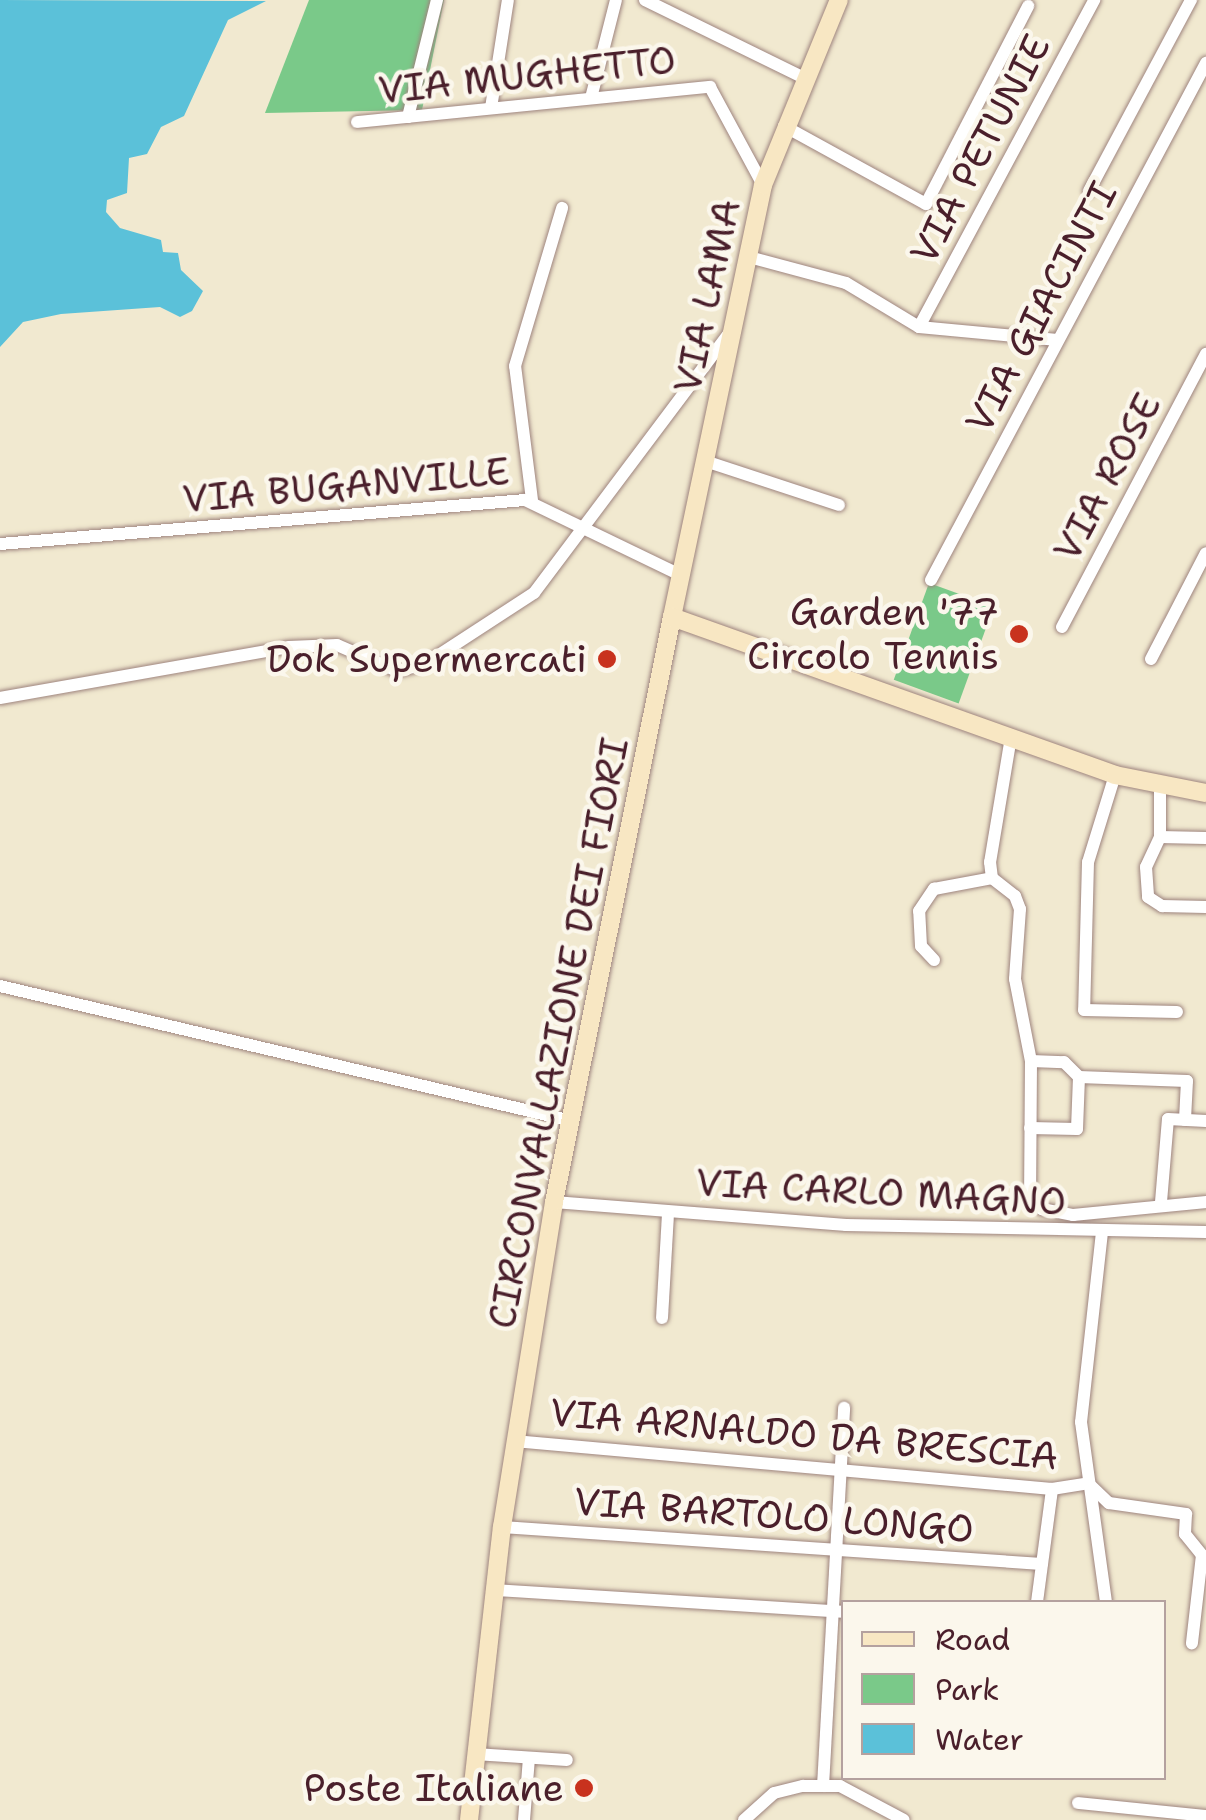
<!DOCTYPE html>
<style>
body{margin:0}
#map{position:relative;width:1206px;height:1820px;overflow:hidden;background:#f1e9d0;font-family:"Shantell Sans",sans-serif}
div>[style]{position:absolute}
.green>*{inset:0;background:#7ac989;transform-origin:0 0}
.water>*{inset:0;background:#5bc1d9}
.roads{filter:drop-shadow(0 0 2px #9e847e) drop-shadow(0 0 2px #9e847e)}
.street>*{height:12px;margin:-6px;padding:0 6px;transform-origin:6px;border-radius:6px;background:#fff}
.secondary>*{height:18px;margin:-9px;padding:0 9px;transform-origin:9px;border-radius:9px;background:#f8e7c3}
.dots>*{width:28px;height:28px;translate:-50% -50%;box-sizing:border-box;border:5px solid #fbf7ec;border-radius:50%}
span{translate:-50% -50%;white-space:nowrap;text-align:center;line-height:1.15;-webkit-text-stroke:9px #fbf7ec;paint-order:stroke}
.street-label{font-size:38px;color:#4a1f2b}
.poi-label{font-size:38px;color:#4a1f2b}
.right{translate:-100% -50%;text-align:right}
.legend{position:absolute;left:841px;top:1600px;width:325px;height:180px;box-sizing:border-box;background:#fbf7ec;border:2px solid #b4a19f;margin:0;padding:12px 18px;list-style:none;font-size:30px;color:#4a1f2b}
.legend li{display:flex;align-items:center;gap:20px;height:50px}
.legend b{width:50px;border:2px solid #b4a19f}
</style>
<div id="map">
<div class="green">
<i style="clip-path:polygon(309px 0,444px 0,422px 110px,265px 113px)"></i>
<i style="left:929px;top:583px;width:69px;height:103px;rotate:20deg"></i>
</div>
<div class="water">
<i style="clip-path:polygon(0 0,266px 1px,228px 20px,184px 116px,161px 127px,147px 154px,129px 158px,127px 193px,107px 200px,106px 212px,120px 228px,161px 240px,163px 252px,178px 253px,181px 270px,203px 291px,192px 311px,180px 317px,160px 307px,61px 314px,23px 322px,0 347px)"></i>
</div>
<div class="roads">
<div class="street">
<i style="left:645px;top:0;width:177px;rotate:26.1deg"></i>
<i style="left:591px;top:98px;width:101px;rotate:-75.7deg"></i>
<i style="left:491px;top:108px;width:109px;rotate:-81.1deg"></i>
<i style="left:408px;top:117px;width:121px;rotate:-76.1deg"></i>
<i style="left:357px;top:122px;width:355px;rotate:-5.7deg"></i>
<i style="left:710px;top:87px;width:111px;rotate:61.6deg"></i>
<i style="left:784px;top:126px;width:162px;rotate:28.8deg"></i>
<i style="left:926px;top:204px;width:223px;rotate:-62.7deg"></i>
<i style="left:1089px;top:191px;width:217px;rotate:-61.9deg"></i>
<i style="left:749px;top:257px;width:100px;rotate:15deg"></i>
<i style="left:846px;top:283px;width:85px;rotate:31.1deg"></i>
<i style="left:919px;top:327px;width:139px;rotate:5.4deg"></i>
<i style="left:919px;top:327px;width:371px;rotate:-61.8deg"></i>
<i style="left:705px;top:461px;width:141px;rotate:18.2deg"></i>
<i style="left:532px;top:500px;width:135px;rotate:-97.2deg"></i>
<i style="left:515px;top:366px;width:165px;rotate:-73.4deg"></i>
<i style="left:0;top:544px;width:527px;rotate:-4.79deg"></i>
<i style="left:525px;top:500px;width:172px;rotate:25.8deg"></i>
<i style="left:931px;top:580px;width:586px;rotate:-61.99deg"></i>
<i style="left:1062px;top:627px;width:309px;rotate:-62.2deg"></i>
<i style="left:1151px;top:659px;width:119px;rotate:-62.6deg"></i>
<i style="left:0;top:698px;width:293px;rotate:-10deg"></i>
<i style="left:289px;top:647px;width:48px;rotate:-2.4deg"></i>
<i style="left:337px;top:645px;width:65px;rotate:23.4deg"></i>
<i style="left:397px;top:671px;width:29px;rotate:-14deg"></i>
<i style="left:425px;top:664px;width:130px;rotate:-33.1deg"></i>
<i style="left:534px;top:593px;width:326px;rotate:-53.1deg"></i>
<i style="left:1011px;top:737px;width:127px;rotate:99.5deg"></i>
<i style="left:990px;top:862px;width:16px;rotate:83deg"></i>
<i style="left:992px;top:878px;width:29px;rotate:38deg"></i>
<i style="left:1015px;top:896px;width:14px;rotate:69deg"></i>
<i style="left:1020px;top:909px;width:70px;rotate:94.1deg"></i>
<i style="left:1015px;top:979px;width:84px;rotate:79deg"></i>
<i style="left:1031px;top:1061px;width:138px;rotate:90.4deg"></i>
<i style="left:1030px;top:1199px;width:16px;rotate:40deg"></i>
<i style="left:1042px;top:1209px;width:32px;rotate:11deg"></i>
<i style="left:1073px;top:1215px;width:134px;rotate:-5.6deg"></i>
<i style="left:1115px;top:775px;width:91px;rotate:107.2deg"></i>
<i style="left:1088px;top:862px;width:148px;rotate:91.5deg"></i>
<i style="left:1084px;top:1010px;width:93px;rotate:1.2deg"></i>
<i style="left:1160px;top:786px;width:51px;rotate:90deg"></i>
<i style="left:1160px;top:837px;width:46px;rotate:1.2deg"></i>
<i style="left:1160px;top:837px;width:33px;rotate:115deg"></i>
<i style="left:1146px;top:867px;width:30px;rotate:86deg"></i>
<i style="left:1148px;top:897px;width:17px;rotate:33deg"></i>
<i style="left:1162px;top:906px;width:44px;rotate:1.3deg"></i>
<i style="left:934px;top:960px;width:19px;rotate:-133deg"></i>
<i style="left:921px;top:946px;width:35px;rotate:-93deg"></i>
<i style="left:919px;top:911px;width:27px;rotate:-56deg"></i>
<i style="left:934px;top:889px;width:59px;rotate:-10.7deg"></i>
<i style="left:0;top:986px;width:588px;rotate:13.28deg"></i>
<i style="left:1031px;top:1061px;width:33px;rotate:2deg"></i>
<i style="left:1064px;top:1062px;width:21px;rotate:45deg"></i>
<i style="left:1030px;top:1128px;width:47px;rotate:1.2deg"></i>
<i style="left:1077px;top:1129px;width:52px;rotate:-87.8deg"></i>
<i style="left:1079px;top:1077px;width:108px;rotate:2.1deg"></i>
<i style="left:1187px;top:1081px;width:39px;rotate:93deg"></i>
<i style="left:554px;top:1202px;width:293px;rotate:4.5deg"></i>
<i style="left:846px;top:1225px;width:360px;rotate:1.1deg"></i>
<i style="left:1161px;top:1202px;width:83px;rotate:-85.2deg"></i>
<i style="left:1168px;top:1119px;width:38px;rotate:3deg"></i>
<i style="left:1102px;top:1232px;width:191px;rotate:96.3deg"></i>
<i style="left:1081px;top:1422px;width:182px;rotate:82.1deg"></i>
<i style="left:662px;top:1318px;width:105px;rotate:-86.7deg"></i>
<i style="left:514px;top:1441px;width:540px;rotate:5.1deg"></i>
<i style="left:1052px;top:1489px;width:36px;rotate:-9deg"></i>
<i style="left:1088px;top:1483px;width:29px;rotate:44deg"></i>
<i style="left:1109px;top:1503px;width:78px;rotate:8.1deg"></i>
<i style="left:1186px;top:1514px;width:20px;rotate:93deg"></i>
<i style="left:1185px;top:1534px;width:27px;rotate:51deg"></i>
<i style="left:1202px;top:1555px;width:89px;rotate:96.5deg"></i>
<i style="left:502px;top:1527px;width:541px;rotate:3.92deg"></i>
<i style="left:495px;top:1590px;width:350px;rotate:3.6deg"></i>
<i style="left:1037px;top:1602px;width:114px;rotate:-82.4deg"></i>
<i style="left:475px;top:1754px;width:92px;rotate:3.7deg"></i>
<i style="left:823px;top:1786px;width:379px;rotate:-86.8deg"></i>
<i style="left:1078px;top:1803px;width:129px;rotate:5.8deg"></i>
<i style="left:524px;top:1820px;width:62px;rotate:-85.4deg"></i>
<i style="left:744px;top:1820px;width:40px;rotate:-42deg"></i>
<i style="left:774px;top:1793px;width:30px;rotate:-14deg"></i>
<i style="left:803px;top:1786px;width:37px"></i>
<i style="left:840px;top:1786px;width:72px;rotate:28deg"></i>
</div>
<div class="secondary">
<i style="left:672px;top:617px;width:441px;rotate:-78.1deg"></i>
<i style="left:763px;top:185px;width:200px;rotate:-67.7deg"></i>
<i style="left:469px;top:1820px;width:295px;rotate:-83.6deg"></i>
<i style="left:502px;top:1527px;width:329px;rotate:-80.9deg"></i>
<i style="left:554px;top:1202px;width:597px;rotate:-78.6deg"></i>
<i style="left:672px;top:617px;width:470px;rotate:19.6deg"></i>
<i style="left:1115px;top:775px;width:93px;rotate:11.2deg"></i>
</div>
</div>
<div class="dots">
<i style="left:1019px;top:634px;background:#c8321e"></i>
<i style="left:607px;top:659px;background:#c8321e"></i>
<i style="left:584px;top:1788px;background:#c8321e"></i>
</div>
<div class="street-label">
<span style="left:527px;top:75px;rotate:-6deg">VIA MUGHETTO</span>
<span style="left:980px;top:149px;rotate:-62deg">VIA PETUNIE</span>
<span style="left:707px;top:296px;rotate:-78deg">VIA LAMA</span>
<span style="left:1041px;top:307px;rotate:-62deg">VIA GIACINTI</span>
<span style="left:1107px;top:477px;rotate:-62deg">VIA ROSE</span>
<span style="left:346px;top:485px;rotate:-5deg">VIA BUGANVILLE</span>
<span style="left:558px;top:1033px;rotate:-79deg">CIRCONVALLAZIONE DEI FIORI</span>
<span style="left:881px;top:1192px;rotate:3deg">VIA CARLO MAGNO</span>
<span style="left:804px;top:1434px;rotate:5deg">VIA ARNALDO DA BRESCIA</span>
<span style="left:774px;top:1515px;rotate:4deg">VIA BARTOLO LONGO</span>
</div>
<div class="poi-label">
<span class="right" style="left:999px;top:634px">Garden '77<br>Circolo Tennis</span>
<span class="right" style="left:587px;top:659px">Dok Supermercati</span>
<span class="right" style="left:564px;top:1788px">Poste Italiane</span>
</div>
<ul class="legend">
<li><b style="height:12px;background:#f8e7c3"></b>Road</li>
<li><b style="height:28px;background:#7ac989"></b>Park</li>
<li><b style="height:28px;background:#5bc1d9"></b>Water</li>
</ul>
</div>
